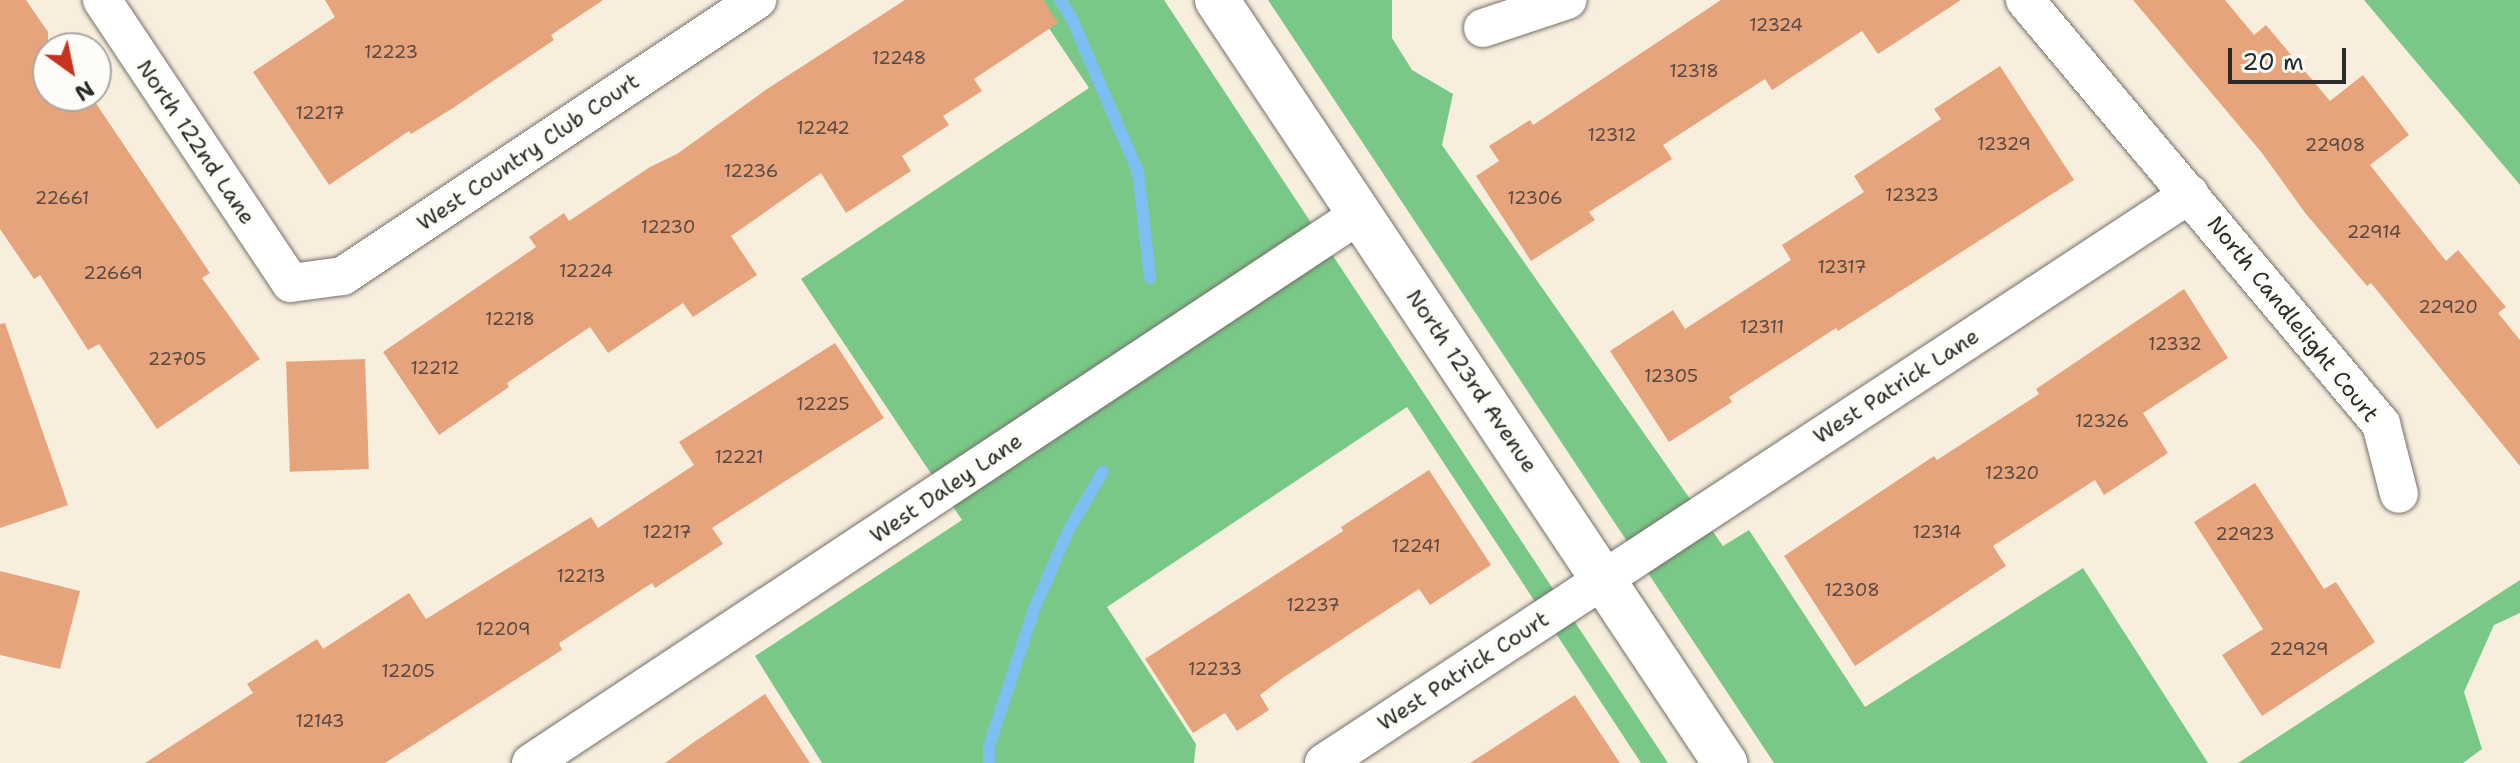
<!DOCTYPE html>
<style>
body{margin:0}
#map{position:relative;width:2520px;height:763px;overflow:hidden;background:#f8eedd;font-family:"Shantell Sans",sans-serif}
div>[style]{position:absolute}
.green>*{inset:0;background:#7ac887}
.stream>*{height:12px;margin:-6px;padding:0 6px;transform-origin:6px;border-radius:6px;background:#7dbff3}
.building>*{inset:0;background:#e6a47d;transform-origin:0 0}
.roads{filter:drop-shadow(0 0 2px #736f69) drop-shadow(0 0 2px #736f69)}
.minor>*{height:38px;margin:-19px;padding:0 19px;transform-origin:19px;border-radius:19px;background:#fff}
.tertiary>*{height:44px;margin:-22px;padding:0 22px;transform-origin:22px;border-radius:22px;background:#fff}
span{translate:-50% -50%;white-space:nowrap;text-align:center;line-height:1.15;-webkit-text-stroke:7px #fdfcf7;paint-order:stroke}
.number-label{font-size:18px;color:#5a4940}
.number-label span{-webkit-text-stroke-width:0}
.street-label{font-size:22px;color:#2b2b2b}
.north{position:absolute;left:32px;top:32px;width:80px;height:80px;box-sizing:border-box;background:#fdfcf7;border:2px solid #a9a8a5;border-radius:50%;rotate:147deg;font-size:22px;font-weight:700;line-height:32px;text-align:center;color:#2b2b2b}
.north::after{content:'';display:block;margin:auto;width:28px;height:36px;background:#c8321e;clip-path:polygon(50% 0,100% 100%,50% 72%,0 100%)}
.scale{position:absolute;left:2228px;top:48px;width:118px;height:36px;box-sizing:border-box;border:4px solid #2b2b2b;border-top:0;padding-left:10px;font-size:24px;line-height:28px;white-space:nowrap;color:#2b2b2b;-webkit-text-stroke:6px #fdfcf7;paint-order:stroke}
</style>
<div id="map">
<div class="green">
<i style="clip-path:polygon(1030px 0,1164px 0,1668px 763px,1641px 763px,1407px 407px,1107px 607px,1196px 744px,1194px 763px,822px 763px,755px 656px,962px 520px,801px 279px,1089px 88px)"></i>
<i style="clip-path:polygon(1268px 0,1392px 0,1392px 38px,1412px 70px,1453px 94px,1442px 145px,1723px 546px,1749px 530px,1865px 707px,2083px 568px,2208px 763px,1774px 763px)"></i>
<i style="clip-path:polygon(2364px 0,2520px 0,2520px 185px)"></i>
<i style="clip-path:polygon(2520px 580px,2520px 613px,2494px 625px,2464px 692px,2482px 749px,2463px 763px,2238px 763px)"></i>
</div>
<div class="stream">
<i style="left:1060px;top:0;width:20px;rotate:57deg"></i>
<i style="left:1071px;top:17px;width:169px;rotate:66.6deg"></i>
<i style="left:1138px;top:172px;width:107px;rotate:83.5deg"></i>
<i style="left:989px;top:763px;width:17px;rotate:-90deg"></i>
<i style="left:989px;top:746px;width:144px;rotate:-71.8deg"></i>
<i style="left:1034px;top:609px;width:85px;rotate:-66.4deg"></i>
<i style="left:1068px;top:531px;width:69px;rotate:-59.7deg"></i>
</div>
<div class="building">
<i style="clip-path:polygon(0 0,26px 0,48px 32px,48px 96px,91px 96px,210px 273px,202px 278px,260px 359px,157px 429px,99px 344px,88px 350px,40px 275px,34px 279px,0 229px)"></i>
<i style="clip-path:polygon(325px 0,603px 0,551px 35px,554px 40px,453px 108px,411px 134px,409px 131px,329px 185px,253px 72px,335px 17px)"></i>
<i style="clip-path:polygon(905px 0,1043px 0,1058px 23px,974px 79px,982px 91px,943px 116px,949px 125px,902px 156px,911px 171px,846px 213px,821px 173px,731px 236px,757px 275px,693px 317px,683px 303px,608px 353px,590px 327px,507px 383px,509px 387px,439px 435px,383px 352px,536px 247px,529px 237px,564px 213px,569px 221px,650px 167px,677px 154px,767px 89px)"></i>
<i style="clip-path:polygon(1721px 0,1961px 0,1878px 54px,1862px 31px,1772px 90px,1765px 79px,1663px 145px,1672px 159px,1589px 212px,1595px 220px,1531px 261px,1476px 176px,1499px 161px,1489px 146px,1530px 120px,1533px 125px)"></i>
<i style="clip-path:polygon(2133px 0,2225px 0,2254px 35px,2266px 25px,2330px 101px,2363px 75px,2409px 135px,2370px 165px,2446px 261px,2458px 250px,2506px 307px,2498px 313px,2520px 340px,2520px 466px,2371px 283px,2367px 286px,2306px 214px,2262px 153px)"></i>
<i style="clip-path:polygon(2000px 66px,2074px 180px,1838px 331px,1836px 328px,1729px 397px,1732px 402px,1669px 442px,1610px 351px,1673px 310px,1685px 329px,1791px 260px,1782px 245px,1864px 192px,1854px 176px,1941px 119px,1934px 109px)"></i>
<i style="clip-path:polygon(2184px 289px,2228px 358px,2143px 413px,2168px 453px,2104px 495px,2095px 480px,1993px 546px,2006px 566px,1855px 666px,1784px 556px,1934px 456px,1937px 460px,2039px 394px,2036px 389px)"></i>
<i style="clip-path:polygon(5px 323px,68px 505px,0 528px,0 324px)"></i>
<i style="clip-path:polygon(835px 343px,884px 418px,712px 528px,723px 544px,655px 588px,652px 583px,559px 643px,562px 650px,385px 763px,145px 763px,253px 693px,247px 684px,317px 639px,323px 649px,409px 593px,426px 619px,591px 517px,598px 528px,694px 465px,679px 442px)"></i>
<i style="left:365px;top:359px;width:110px;height:79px;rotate:88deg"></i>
<i style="clip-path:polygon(1429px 470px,1491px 565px,1430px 605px,1419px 589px,1284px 677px,1260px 695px,1269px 710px,1237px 731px,1225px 713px,1193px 733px,1145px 659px,1343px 531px,1341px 527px)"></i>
<i style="clip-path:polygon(2255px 483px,2324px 589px,2336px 582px,2375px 642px,2262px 716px,2222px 655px,2263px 629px,2194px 522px)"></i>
<i style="clip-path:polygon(0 571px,80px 591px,60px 669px,0 655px)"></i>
<i style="clip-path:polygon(765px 694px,810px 763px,665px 763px,694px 742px)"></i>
<i style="clip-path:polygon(1575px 695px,1620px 763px,1470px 763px)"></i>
</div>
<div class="roads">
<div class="minor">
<i style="left:102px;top:0;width:340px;rotate:56.3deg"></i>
<i style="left:291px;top:283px;width:52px;rotate:-7.7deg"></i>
<i style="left:343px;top:276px;width:498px;rotate:-33.7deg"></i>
<i style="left:2025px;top:0;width:554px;rotate:49.98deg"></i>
<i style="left:2381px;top:424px;width:72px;rotate:75.6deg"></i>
<i style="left:1483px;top:28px;width:89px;rotate:-18.4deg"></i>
<i style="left:531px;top:763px;width:994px;rotate:-33.51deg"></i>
<i style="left:1324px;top:763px;width:1036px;rotate:-33.31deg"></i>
</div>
<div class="tertiary">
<i style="left:1217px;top:0;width:917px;rotate:56.34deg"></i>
</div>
</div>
<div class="number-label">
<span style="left:1776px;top:25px">12324</span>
<span style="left:391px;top:52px">12223</span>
<span style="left:899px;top:58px">12248</span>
<span style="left:1694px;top:71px">12318</span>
<span style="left:320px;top:113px">12217</span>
<span style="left:823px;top:128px">12242</span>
<span style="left:1612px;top:135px">12312</span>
<span style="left:2004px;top:144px">12329</span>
<span style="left:2335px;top:145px">22908</span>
<span style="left:751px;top:171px">12236</span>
<span style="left:1912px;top:195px">12323</span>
<span style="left:62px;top:198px">22661</span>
<span style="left:1535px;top:198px">12306</span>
<span style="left:668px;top:227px">12230</span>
<span style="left:2374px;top:232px">22914</span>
<span style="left:1842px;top:267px">12317</span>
<span style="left:586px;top:271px">12224</span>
<span style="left:113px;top:273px">22669</span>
<span style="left:2448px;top:307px">22920</span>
<span style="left:510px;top:319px">12218</span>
<span style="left:1762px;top:327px">12311</span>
<span style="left:2175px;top:344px">12332</span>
<span style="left:177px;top:359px">22705</span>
<span style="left:435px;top:368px">12212</span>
<span style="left:1671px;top:376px">12305</span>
<span style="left:823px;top:404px">12225</span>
<span style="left:2102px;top:421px">12326</span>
<span style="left:739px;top:457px">12221</span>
<span style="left:2012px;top:473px">12320</span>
<span style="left:667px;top:532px">12217</span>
<span style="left:1937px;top:532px">12314</span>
<span style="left:2245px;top:534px">22923</span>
<span style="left:1416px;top:546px">12241</span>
<span style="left:581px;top:576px">12213</span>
<span style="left:1852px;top:590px">12308</span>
<span style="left:1313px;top:605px">12237</span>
<span style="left:503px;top:629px">12209</span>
<span style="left:2299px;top:649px">22929</span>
<span style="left:1215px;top:669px">12233</span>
<span style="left:408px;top:671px">12205</span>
<span style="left:320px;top:721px">12143</span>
</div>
<div class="street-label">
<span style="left:196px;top:142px;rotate:56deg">North 122nd Lane</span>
<span style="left:528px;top:152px;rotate:-34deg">West Country Club Court</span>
<span style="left:2293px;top:319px;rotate:51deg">North Candlelight Court</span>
<span style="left:1472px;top:381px;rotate:56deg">North 123rd Avenue</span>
<span style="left:1896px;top:386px;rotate:-33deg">West Patrick Lane</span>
<span style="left:946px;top:488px;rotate:-34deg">West Daley Lane</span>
<span style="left:1463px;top:671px;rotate:-33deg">West Patrick Court</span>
</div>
<div class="north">N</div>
<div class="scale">20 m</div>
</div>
